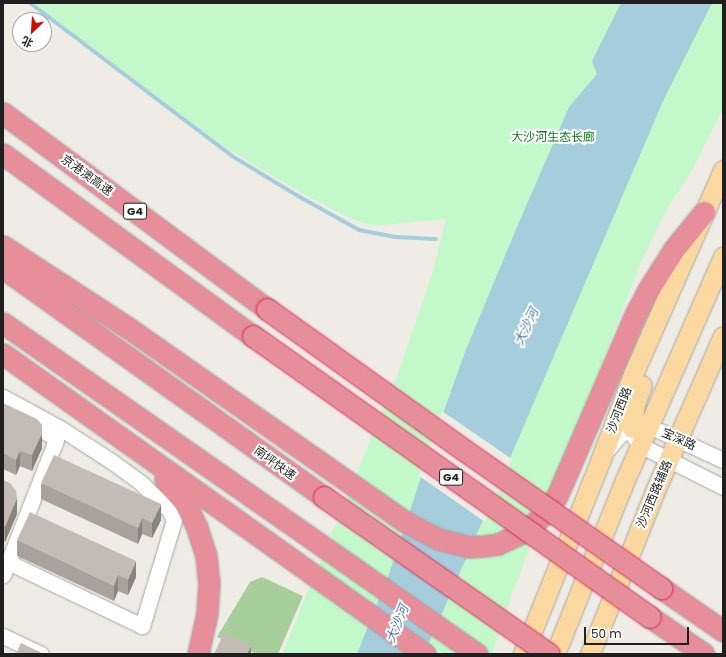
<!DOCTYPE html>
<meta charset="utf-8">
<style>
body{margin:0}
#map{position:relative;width:726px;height:657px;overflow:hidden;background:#efece5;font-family:Poppins,"Noto Sans SC",sans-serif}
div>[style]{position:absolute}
.forest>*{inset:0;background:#a7ce9a}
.park>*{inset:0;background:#c3f9ca}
.water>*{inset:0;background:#a6cddc}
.pier>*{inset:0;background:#efece5}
.stream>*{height:4px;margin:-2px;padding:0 2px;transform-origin:2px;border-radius:2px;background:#a6cddc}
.roads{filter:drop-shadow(0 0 1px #a6a6a6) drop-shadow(0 0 1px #a6a6a6)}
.minor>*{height:15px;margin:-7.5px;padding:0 7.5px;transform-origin:7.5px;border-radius:7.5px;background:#fff}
.major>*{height:19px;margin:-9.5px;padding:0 9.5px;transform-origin:9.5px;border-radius:9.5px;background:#fad89f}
.highway>*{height:21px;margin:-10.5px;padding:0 10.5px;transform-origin:10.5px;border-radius:10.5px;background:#e68e99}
.bridges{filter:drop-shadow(0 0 1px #d8275a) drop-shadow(0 0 1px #d8275a)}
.highway-bridge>*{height:21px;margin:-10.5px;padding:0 10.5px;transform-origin:10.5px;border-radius:10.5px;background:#e68e99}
.wall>*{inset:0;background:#a9a29b}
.shaded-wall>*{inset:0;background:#89847e}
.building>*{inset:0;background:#c4bcb4}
span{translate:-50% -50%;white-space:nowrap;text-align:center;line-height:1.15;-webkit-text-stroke:4px #fff;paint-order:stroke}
.shield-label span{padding:1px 3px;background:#fff;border:1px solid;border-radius:3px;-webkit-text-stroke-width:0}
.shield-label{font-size:11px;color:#1f1f1f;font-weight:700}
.park-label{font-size:12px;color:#0d7c1c}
.street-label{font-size:12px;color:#1f1f1f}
.water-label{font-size:13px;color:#4c77ad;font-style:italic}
.frame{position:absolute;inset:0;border:4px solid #1f1f1f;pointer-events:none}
.north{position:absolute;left:12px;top:12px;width:40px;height:40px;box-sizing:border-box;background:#fff;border:1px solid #a5a5a5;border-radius:50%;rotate:205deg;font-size:11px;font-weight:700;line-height:16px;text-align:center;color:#1f1f1f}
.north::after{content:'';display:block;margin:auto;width:14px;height:18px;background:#ca0e03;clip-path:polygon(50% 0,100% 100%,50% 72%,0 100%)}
.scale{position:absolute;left:584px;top:627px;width:105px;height:18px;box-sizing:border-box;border:2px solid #1f1f1f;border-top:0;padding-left:5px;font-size:12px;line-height:14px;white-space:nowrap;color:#1f1f1f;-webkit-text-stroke:3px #fff;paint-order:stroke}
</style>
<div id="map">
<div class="forest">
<i style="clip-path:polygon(262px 577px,303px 596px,278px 654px,257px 654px,217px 637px,250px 582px)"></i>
</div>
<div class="park">
<i style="clip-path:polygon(33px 3px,723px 3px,723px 109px,690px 174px,665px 212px,640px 265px,514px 589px,492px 654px,282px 654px,399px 371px,433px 271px,446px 219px,373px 226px,347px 217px,300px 192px,226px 148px)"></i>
</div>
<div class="water">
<i style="clip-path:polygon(621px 3px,712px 3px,664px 99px,498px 486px,424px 654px,357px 654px,389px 574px,428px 456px,465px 352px,514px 234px,569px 107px,597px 74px,592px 61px)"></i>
</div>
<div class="pier">
<i style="clip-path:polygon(442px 411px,512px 459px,485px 522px,419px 476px)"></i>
</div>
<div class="stream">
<i style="left:30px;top:3px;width:253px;rotate:37.1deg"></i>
<i style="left:232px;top:156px;width:77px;rotate:31.2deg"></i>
<i style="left:298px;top:196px;width:70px;rotate:29.1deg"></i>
<i style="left:359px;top:230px;width:37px;rotate:11deg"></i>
<i style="left:395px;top:237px;width:41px;rotate:2.8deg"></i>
</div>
<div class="roads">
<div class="minor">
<i style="left:3px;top:397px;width:65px;rotate:28.5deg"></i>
<i style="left:60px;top:428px;width:61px;rotate:32.9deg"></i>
<i style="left:111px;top:461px;width:37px;rotate:36deg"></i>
<i style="left:141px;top:483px;width:39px;rotate:44deg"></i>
<i style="left:169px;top:510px;width:11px;rotate:63deg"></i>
<i style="left:174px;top:520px;width:111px;rotate:106.8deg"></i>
<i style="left:142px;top:626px;width:148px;rotate:-154.5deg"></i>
<i style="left:3px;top:411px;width:51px;rotate:26.6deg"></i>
<i style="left:49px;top:434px;width:9px;rotate:41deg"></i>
<i style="left:56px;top:440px;width:145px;rotate:111.4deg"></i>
<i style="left:634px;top:437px;width:10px;rotate:53deg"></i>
<i style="left:640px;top:445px;width:93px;rotate:26.8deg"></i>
<i style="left:607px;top:450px;width:18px;rotate:-49deg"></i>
<i style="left:619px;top:436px;width:11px;rotate:-34deg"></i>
<i style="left:628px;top:430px;width:21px;rotate:-11deg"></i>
<i style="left:649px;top:426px;width:81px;rotate:24.7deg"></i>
<i style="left:3px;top:636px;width:42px;rotate:25.3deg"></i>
</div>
<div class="major">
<i style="left:632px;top:428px;width:24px;rotate:-83deg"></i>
<i style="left:635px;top:404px;width:20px;rotate:-70deg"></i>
<i style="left:523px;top:654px;width:208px;rotate:-68.2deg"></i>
<i style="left:600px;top:461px;width:95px;rotate:-69.1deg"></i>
<i style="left:634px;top:372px;width:221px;rotate:-66.2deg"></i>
<i style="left:555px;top:654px;width:188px;rotate:-68.1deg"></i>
<i style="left:625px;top:480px;width:244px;rotate:-66.3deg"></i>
<i style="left:590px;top:654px;width:173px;rotate:-68.3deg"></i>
<i style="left:654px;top:493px;width:171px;rotate:-66.3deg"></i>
</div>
<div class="highway">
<i style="left:3px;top:113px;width:329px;rotate:36.6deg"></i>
<i style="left:3px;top:154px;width:309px;rotate:36.1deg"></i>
<i style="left:3px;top:246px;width:148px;rotate:33.2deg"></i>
<i style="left:127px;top:327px;width:338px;rotate:35deg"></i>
<i style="left:404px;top:521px;width:38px;rotate:28deg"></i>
<i style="left:438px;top:539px;width:32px;rotate:14deg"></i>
<i style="left:469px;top:547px;width:15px;rotate:-4deg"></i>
<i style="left:484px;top:546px;width:14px;rotate:-8deg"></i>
<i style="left:498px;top:544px;width:29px;rotate:-25deg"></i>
<i style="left:524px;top:532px;width:23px;rotate:-41deg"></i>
<i style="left:541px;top:517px;width:26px;rotate:-53deg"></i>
<i style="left:557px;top:496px;width:199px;rotate:-66.7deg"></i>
<i style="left:636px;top:313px;width:26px;rotate:-62deg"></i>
<i style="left:648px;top:290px;width:49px;rotate:-57.6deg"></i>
<i style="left:674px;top:249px;width:48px;rotate:-51deg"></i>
<i style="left:3px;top:268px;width:394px;rotate:35.5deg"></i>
<i style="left:3px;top:323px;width:578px;rotate:34.93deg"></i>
<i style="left:3px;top:354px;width:518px;rotate:35.41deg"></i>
<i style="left:165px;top:479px;width:31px;rotate:50deg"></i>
<i style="left:185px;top:503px;width:28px;rotate:64deg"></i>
<i style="left:197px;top:528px;width:29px;rotate:72deg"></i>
<i style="left:206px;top:556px;width:27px;rotate:84deg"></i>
<i style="left:209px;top:583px;width:30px;rotate:94deg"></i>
<i style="left:207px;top:613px;width:42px;rotate:102.4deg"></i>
<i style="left:661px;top:588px;width:75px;rotate:34.7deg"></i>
<i style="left:650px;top:617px;width:65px;rotate:34.4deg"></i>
</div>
</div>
<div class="bridges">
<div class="highway-bridge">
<i style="left:267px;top:309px;width:242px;rotate:35.6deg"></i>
<i style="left:464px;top:450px;width:241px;rotate:35deg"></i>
<i style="left:253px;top:336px;width:486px;rotate:35.3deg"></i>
<i style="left:324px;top:497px;width:274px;rotate:34.9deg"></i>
</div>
</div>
<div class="wall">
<i style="clip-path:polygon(3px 403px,42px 448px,32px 471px,20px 466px,16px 475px,3px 469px)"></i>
<i style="clip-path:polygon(3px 480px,17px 514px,5px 542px,3px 541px)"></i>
<i style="clip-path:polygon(41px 483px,161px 520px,152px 538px,142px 534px,138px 544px,41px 499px)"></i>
<i style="clip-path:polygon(17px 540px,136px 577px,128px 595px,118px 591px,114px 601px,17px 556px)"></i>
</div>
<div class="shaded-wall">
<i style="clip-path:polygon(42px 433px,42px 448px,32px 471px,32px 455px)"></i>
<i style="clip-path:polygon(20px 451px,20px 466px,16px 475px,16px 460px)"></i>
<i style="clip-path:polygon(17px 498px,17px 514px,5px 542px,5px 527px)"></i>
<i style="clip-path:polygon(161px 504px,161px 520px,152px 538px,152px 523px)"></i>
<i style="clip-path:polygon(142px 518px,142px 534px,138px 544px,138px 528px)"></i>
<i style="clip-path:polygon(136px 561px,136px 577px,128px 595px,128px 580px)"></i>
<i style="clip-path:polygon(118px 575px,118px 591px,114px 601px,114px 586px)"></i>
<i style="clip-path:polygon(251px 646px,251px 654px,247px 654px)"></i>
</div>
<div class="building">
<i style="clip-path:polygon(3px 403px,37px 419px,42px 425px,42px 433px,32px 455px,20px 451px,16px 460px,3px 453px)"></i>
<i style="clip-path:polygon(54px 455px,161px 504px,152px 523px,142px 518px,138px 528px,41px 483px)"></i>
<i style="clip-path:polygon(3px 480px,10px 483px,16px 491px,17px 498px,5px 527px,3px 526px)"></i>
<i style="clip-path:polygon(30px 512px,136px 561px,128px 580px,118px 575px,114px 586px,17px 540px)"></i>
<i style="clip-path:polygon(224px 633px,251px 646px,247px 654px,214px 654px)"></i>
<i style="clip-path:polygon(21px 643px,44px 654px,16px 654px)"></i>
</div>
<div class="shield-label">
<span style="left:135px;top:211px">G4</span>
<span style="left:451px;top:477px">G4</span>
</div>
<div class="park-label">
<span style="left:553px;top:137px">大沙河生态长廊</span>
</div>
<div class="street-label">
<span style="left:87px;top:175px;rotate:36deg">京港澳高速</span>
<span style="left:619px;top:410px;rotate:-69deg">沙河西路</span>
<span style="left:679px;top:439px;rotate:24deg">宝深路</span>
<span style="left:275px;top:463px;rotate:36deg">南坪快速</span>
<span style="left:654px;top:494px;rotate:-67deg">沙河西路辅路</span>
</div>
<div class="water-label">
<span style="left:527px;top:327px;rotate:-65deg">大沙河</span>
<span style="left:398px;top:624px;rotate:-68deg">大沙河</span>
</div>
<div class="frame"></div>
<div class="north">北</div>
<div class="scale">50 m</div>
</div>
